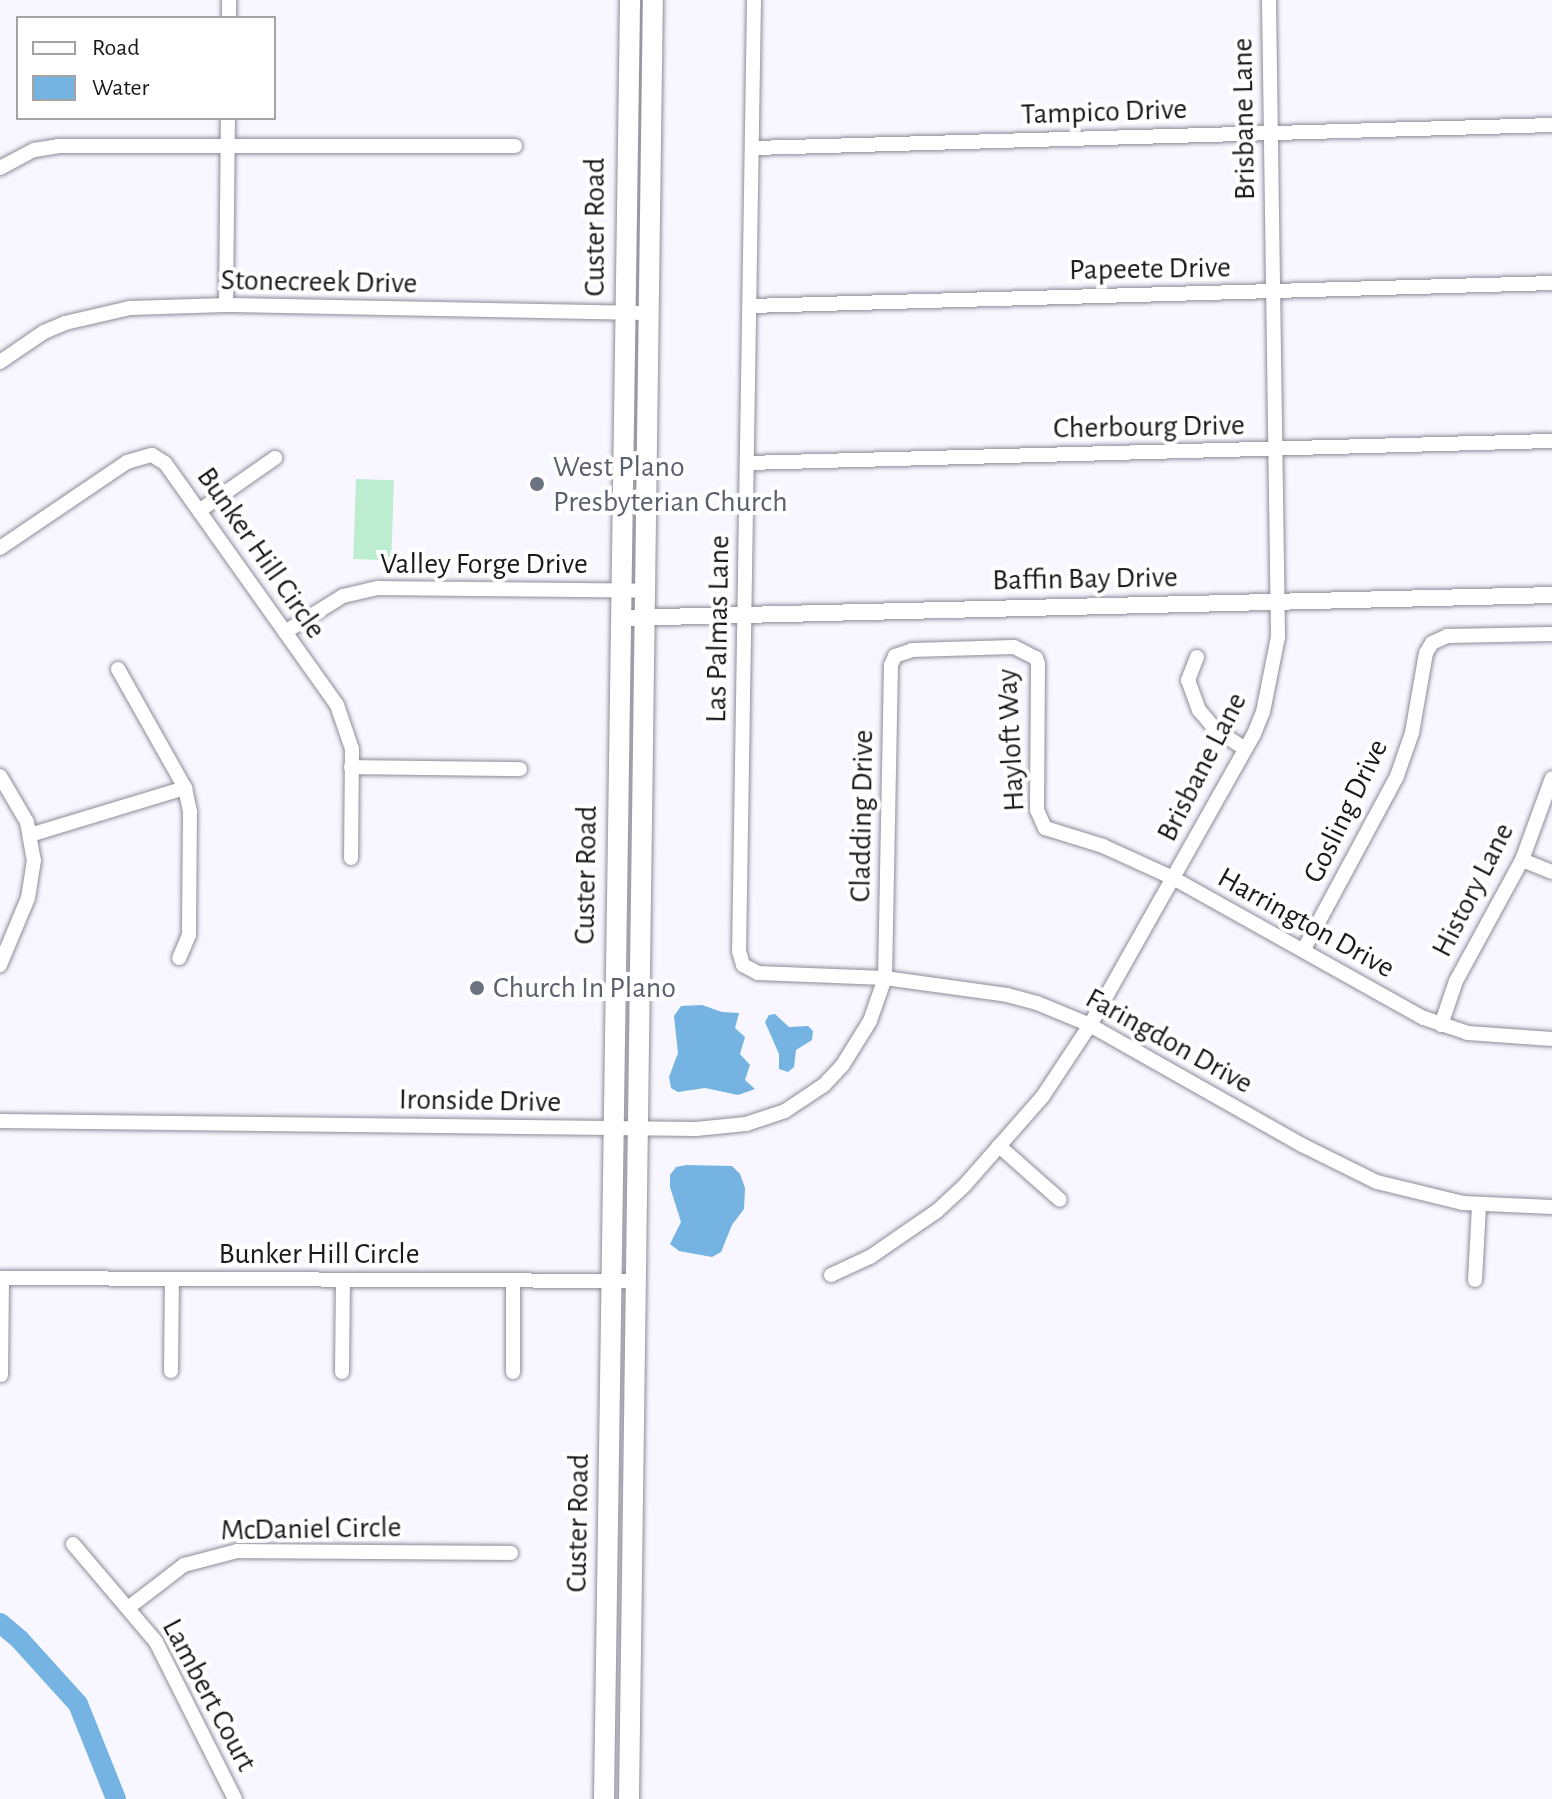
<!DOCTYPE html>
<style>
body{margin:0}
#map{position:relative;width:1552px;height:1799px;overflow:hidden;background:#f8f7ff;font-family:"Alegreya Sans",sans-serif}
div>[style]{position:absolute}
.green>*{inset:0;background:#bcedd0;transform-origin:0 0}
.water>*{inset:0;background:#74b3e2}
.river>*{height:20px;margin:-10px;padding:0 10px;transform-origin:10px;border-radius:10px;background:#74b3e2}
.roads{filter:drop-shadow(0 0 2px #8c8c97) drop-shadow(0 0 2px #8c8c97)}
.minor>*{height:14px;margin:-7px;padding:0 7px;transform-origin:7px;border-radius:7px;background:#fff}
.tertiary>*{height:16px;margin:-8px;padding:0 8px;transform-origin:8px;border-radius:8px;background:#fff}
.primary>*{height:20px;margin:-10px;padding:0 10px;transform-origin:10px;border-radius:10px;background:#fff}
.dots>*{width:22px;height:22px;translate:-50% -50%;box-sizing:border-box;border:4px solid #fff;border-radius:50%}
span{translate:-50% -50%;white-space:nowrap;text-align:center;line-height:1.15;-webkit-text-stroke:8px #fff;paint-order:stroke}
.street-label{font-size:30px;color:#1a1a1e}
.worship-label{font-size:30px;color:#5b616d}
.left{translate:0 -50%;text-align:left}
.legend{position:absolute;left:16px;top:16px;width:260px;height:104px;box-sizing:border-box;background:#fff;border:2px solid #a3a3a5;margin:0;padding:10px 14px;list-style:none;font-size:24px;color:#1a1a1e}
.legend li{display:flex;align-items:center;gap:16px;height:40px}
.legend b{width:40px;border:2px solid #a3a3a5}
</style>
<div id="map">
<div class="green">
<i style="left:356px;top:479px;width:38px;height:80px;rotate:2deg"></i>
</div>
<div class="water">
<i style="clip-path:polygon(702px 1005px,722px 1012px,739px 1013px,735px 1028px,745px 1037px,740px 1054px,750px 1065px,745px 1080px,755px 1089px,738px 1095px,705px 1088px,678px 1092px,671px 1088px,669px 1077px,678px 1053px,674px 1016px,681px 1006px)"></i>
<i style="clip-path:polygon(775px 1014px,789px 1027px,808px 1026px,813px 1031px,812px 1040px,796px 1050px,794px 1067px,788px 1072px,779px 1069px,779px 1054px,765px 1022px,769px 1015px)"></i>
<i style="clip-path:polygon(687px 1165px,732px 1166px,740px 1174px,745px 1188px,744px 1209px,732px 1225px,721px 1252px,712px 1257px,679px 1251px,670px 1244px,681px 1222px,670px 1187px,670px 1175px,676px 1167px)"></i>
</div>
<div class="river">
<i style="left:0;top:1623px;width:26px;rotate:40deg"></i>
<i style="left:20px;top:1640px;width:86px;rotate:47.8deg"></i>
<i style="left:78px;top:1704px;width:102px;rotate:68.2deg"></i>
</div>
<div class="roads">
<div class="minor">
<i style="left:754px;top:0;width:951px;rotate:90.9deg"></i>
<i style="left:739px;top:951px;width:15px;rotate:74deg"></i>
<i style="left:743px;top:965px;width:17px;rotate:28deg"></i>
<i style="left:758px;top:973px;width:127px;rotate:2.3deg"></i>
<i style="left:885px;top:978px;width:123px;rotate:7.9deg"></i>
<i style="left:1007px;top:995px;width:31px;rotate:15deg"></i>
<i style="left:1037px;top:1003px;width:57px;rotate:22.5deg"></i>
<i style="left:1090px;top:1025px;width:244px;rotate:29.5deg"></i>
<i style="left:1302px;top:1145px;width:84px;rotate:26.3deg"></i>
<i style="left:1377px;top:1182px;width:89px;rotate:13.7deg"></i>
<i style="left:1463px;top:1203px;width:89px;rotate:2.6deg"></i>
<i style="left:229px;top:18px;width:18px;rotate:-90deg"></i>
<i style="left:754px;top:148px;width:798px;rotate:-1.65deg"></i>
<i style="left:0;top:168px;width:38px;rotate:-28deg"></i>
<i style="left:34px;top:150px;width:24px;rotate:-9deg"></i>
<i style="left:58px;top:146px;width:457px"></i>
<i style="left:226px;top:305px;width:187px;rotate:-89.4deg"></i>
<i style="left:750px;top:306px;width:802px;rotate:-1.64deg"></i>
<i style="left:0;top:362px;width:53px;rotate:-34.3deg"></i>
<i style="left:44px;top:332px;width:23px;rotate:-23deg"></i>
<i style="left:65px;top:323px;width:67px;rotate:-13deg"></i>
<i style="left:130px;top:308px;width:96px;rotate:-1.8deg"></i>
<i style="left:226px;top:305px;width:423px;rotate:1.1deg"></i>
<i style="left:747px;top:463px;width:805px;rotate:-1.57deg"></i>
<i style="left:199px;top:511px;width:93px;rotate:-34.9deg"></i>
<i style="left:0;top:548px;width:153px;rotate:-34.1deg"></i>
<i style="left:127px;top:462px;width:26px;rotate:-16deg"></i>
<i style="left:152px;top:455px;width:15px;rotate:32deg"></i>
<i style="left:165px;top:463px;width:297px;rotate:54.6deg"></i>
<i style="left:337px;top:705px;width:46px;rotate:71.2deg"></i>
<i style="left:352px;top:749px;width:109px;rotate:90.5deg"></i>
<i style="left:285px;top:632px;width:68px;rotate:-31.8deg"></i>
<i style="left:343px;top:596px;width:37px;rotate:-13deg"></i>
<i style="left:379px;top:588px;width:267px;rotate:0.6deg"></i>
<i style="left:1197px;top:657px;width:25px;rotate:111deg"></i>
<i style="left:1188px;top:680px;width:32px;rotate:70deg"></i>
<i style="left:1199px;top:710px;width:23px;rotate:50deg"></i>
<i style="left:1214px;top:728px;width:37px;rotate:34deg"></i>
<i style="left:118px;top:669px;width:137px;rotate:60.6deg"></i>
<i style="left:185px;top:788px;width:25px;rotate:78deg"></i>
<i style="left:190px;top:812px;width:123px;rotate:90.5deg"></i>
<i style="left:189px;top:935px;width:25px;rotate:113deg"></i>
<i style="left:351px;top:767px;width:169px;rotate:0.7deg"></i>
<i style="left:0;top:776px;width:53px;rotate:59.6deg"></i>
<i style="left:27px;top:822px;width:39px;rotate:80deg"></i>
<i style="left:34px;top:860px;width:38px;rotate:99deg"></i>
<i style="left:28px;top:898px;width:73px;rotate:112.7deg"></i>
<i style="left:30px;top:835px;width:162px;rotate:-16.9deg"></i>
<i style="left:1522px;top:860px;width:32px;rotate:22deg"></i>
<i style="left:1304px;top:949px;width:196px;rotate:-61.7deg"></i>
<i style="left:1397px;top:776px;width:46px;rotate:-70.8deg"></i>
<i style="left:1412px;top:733px;width:81px;rotate:-80.1deg"></i>
<i style="left:1426px;top:653px;width:12px;rotate:-59deg"></i>
<i style="left:1432px;top:643px;width:17px;rotate:-25deg"></i>
<i style="left:1447px;top:636px;width:105px;rotate:-1.1deg"></i>
<i style="left:1441px;top:1025px;width:46px;rotate:-71.2deg"></i>
<i style="left:1456px;top:981px;width:138px;rotate:-61.4deg"></i>
<i style="left:1522px;top:860px;width:87px;rotate:-69.9deg"></i>
<i style="left:0;top:1121px;width:696px;rotate:0.66deg"></i>
<i style="left:696px;top:1129px;width:50px;rotate:-5.7deg"></i>
<i style="left:746px;top:1124px;width:41px;rotate:-18.4deg"></i>
<i style="left:785px;top:1111px;width:47px;rotate:-33.7deg"></i>
<i style="left:824px;top:1085px;width:26px;rotate:-47deg"></i>
<i style="left:842px;top:1066px;width:53px;rotate:-58.1deg"></i>
<i style="left:870px;top:1021px;width:46px;rotate:-70.8deg"></i>
<i style="left:885px;top:978px;width:313px;rotate:-88.9deg"></i>
<i style="left:891px;top:665px;width:10px;rotate:-66deg"></i>
<i style="left:895px;top:656px;width:18px;rotate:-19deg"></i>
<i style="left:912px;top:650px;width:102px;rotate:-1.7deg"></i>
<i style="left:1014px;top:647px;width:25px;rotate:27deg"></i>
<i style="left:1036px;top:658px;width:6px;rotate:72deg"></i>
<i style="left:1038px;top:664px;width:146px;rotate:90.4deg"></i>
<i style="left:1037px;top:810px;width:20px;rotate:66deg"></i>
<i style="left:1045px;top:828px;width:61px;rotate:17.2deg"></i>
<i style="left:1103px;top:846px;width:77px;rotate:24.6deg"></i>
<i style="left:1173px;top:878px;width:287px;rotate:29.2deg"></i>
<i style="left:1424px;top:1018px;width:46px;rotate:18.8deg"></i>
<i style="left:1468px;top:1033px;width:84px;rotate:4.1deg"></i>
<i style="left:999px;top:1146px;width:81px;rotate:41.5deg"></i>
<i style="left:831px;top:1275px;width:43px;rotate:-24.8deg"></i>
<i style="left:870px;top:1257px;width:81px;rotate:-34.5deg"></i>
<i style="left:937px;top:1211px;width:37px;rotate:-43deg"></i>
<i style="left:964px;top:1186px;width:120px;rotate:-48.7deg"></i>
<i style="left:1043px;top:1096px;width:85px;rotate:-56.5deg"></i>
<i style="left:1090px;top:1025px;width:334px;rotate:-60.6deg"></i>
<i style="left:1254px;top:734px;width:24px;rotate:-68deg"></i>
<i style="left:1263px;top:712px;width:76px;rotate:-78.7deg"></i>
<i style="left:1278px;top:637px;width:637px;rotate:-90.81deg"></i>
<i style="left:0;top:1278px;width:637px;rotate:0.27deg"></i>
<i style="left:513px;top:1280px;width:92px;rotate:90deg"></i>
<i style="left:1475px;top:1280px;width:75px;rotate:-86.9deg"></i>
<i style="left:171px;top:1371px;width:92px;rotate:-89.4deg"></i>
<i style="left:342px;top:1372px;width:92px;rotate:-89.4deg"></i>
<i style="left:1px;top:1375px;width:97px;rotate:-89.4deg"></i>
<i style="left:73px;top:1544px;width:128px;rotate:49.7deg"></i>
<i style="left:156px;top:1642px;width:176px;rotate:63.3deg"></i>
<i style="left:128px;top:1608px;width:71px;rotate:-37.5deg"></i>
<i style="left:184px;top:1565px;width:55px;rotate:-14.8deg"></i>
<i style="left:237px;top:1551px;width:274px;rotate:0.4deg"></i>
</div>
<div class="tertiary">
<i style="left:620px;top:618px;width:932px;rotate:-1.41deg"></i>
</div>
<div class="primary">
<i style="left:604px;top:1799px;width:1799px;rotate:-89.17deg"></i>
<i style="left:629px;top:1799px;width:1799px;rotate:-89.24deg"></i>
</div>
</div>
<div class="dots">
<i style="left:537px;top:484px;background:#6b7280"></i>
<i style="left:477px;top:988px;background:#6b7280"></i>
</div>
<div class="street-label">
<span style="left:1104px;top:112px;rotate:-2deg">Tampico Drive</span>
<span style="left:1244px;top:119px;rotate:-91deg">Brisbane Lane</span>
<span style="left:595px;top:227px;rotate:-90deg">Custer Road</span>
<span style="left:1150px;top:269px;rotate:-1deg">Papeete Drive</span>
<span style="left:319px;top:282px;rotate:1deg">Stonecreek Drive</span>
<span style="left:1149px;top:427px;rotate:-1deg">Cherbourg Drive</span>
<span style="left:261px;top:553px;rotate:55deg">Bunker Hill Circle</span>
<span style="left:484px;top:564px">Valley Forge Drive</span>
<span style="left:1085px;top:579px;rotate:-1deg">Baffin Bay Drive</span>
<span style="left:718px;top:629px;rotate:-89deg">Las Palmas Lane</span>
<span style="left:1011px;top:740px;rotate:-93deg">Hayloft Way</span>
<span style="left:1202px;top:767px;rotate:-63deg">Brisbane Lane</span>
<span style="left:1346px;top:811px;rotate:-64deg">Gosling Drive</span>
<span style="left:862px;top:816px;rotate:-89deg">Cladding Drive</span>
<span style="left:586px;top:875px;rotate:-89deg">Custer Road</span>
<span style="left:1473px;top:890px;rotate:-63deg">History Lane</span>
<span style="left:1306px;top:923px;rotate:29deg">Harrington Drive</span>
<span style="left:1169px;top:1041px;rotate:29deg">Faringdon Drive</span>
<span style="left:480px;top:1101px;rotate:1deg">Ironside Drive</span>
<span style="left:319px;top:1254px">Bunker Hill Circle</span>
<span style="left:578px;top:1523px;rotate:-89deg">Custer Road</span>
<span style="left:311px;top:1529px;rotate:-1deg">McDaniel Circle</span>
<span style="left:209px;top:1695px;rotate:62deg">Lambert Court</span>
</div>
<div class="worship-label">
<span class="left" style="left:553px;top:484px">West Plano<br>Presbyterian Church</span>
<span class="left" style="left:493px;top:988px">Church In Plano</span>
</div>
<ul class="legend">
<li><b style="height:10px;background:#fff"></b>Road</li>
<li><b style="height:22px;background:#74b3e2"></b>Water</li>
</ul>
</div>
